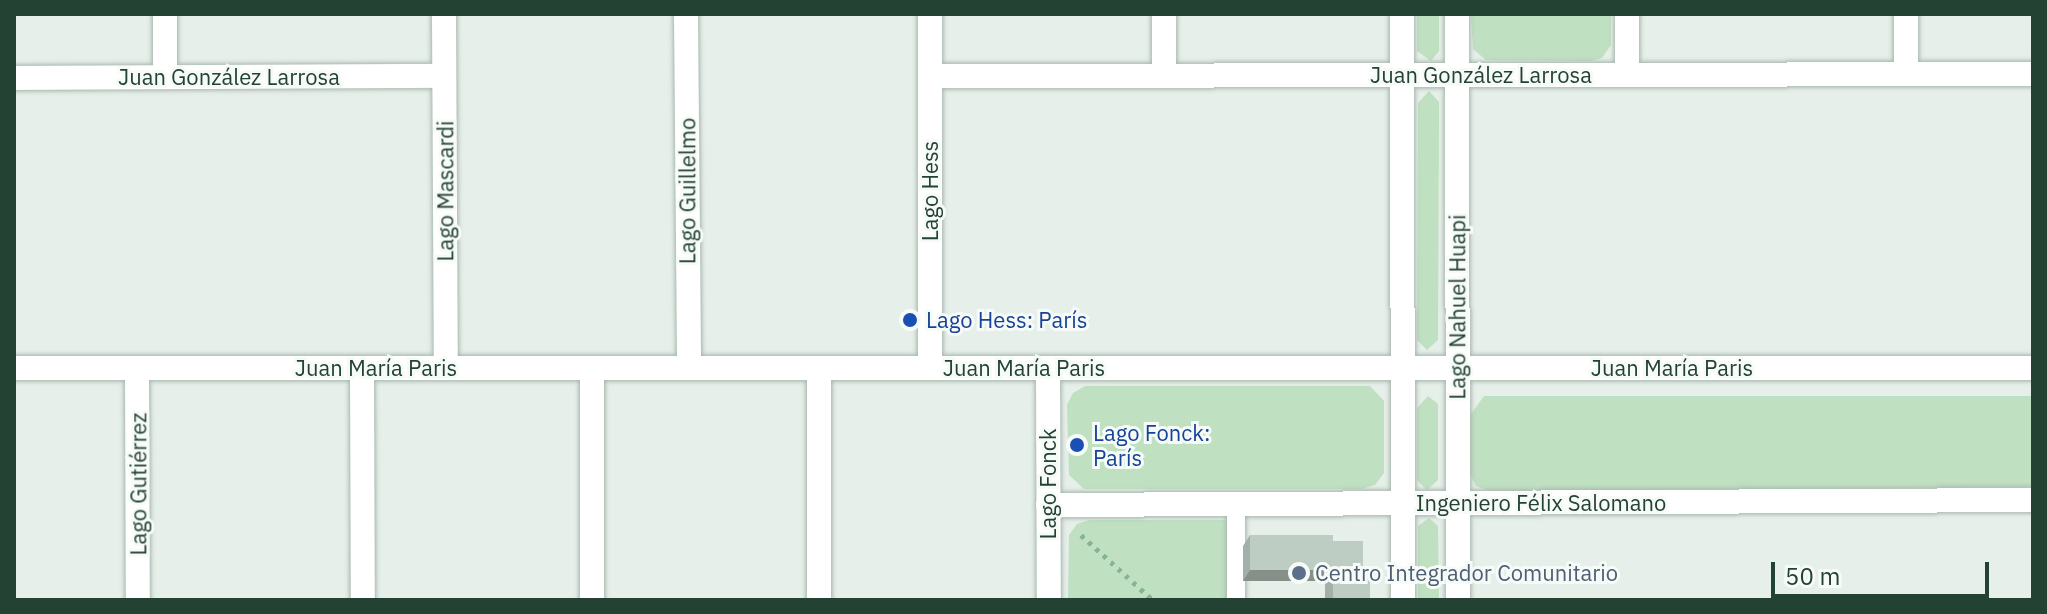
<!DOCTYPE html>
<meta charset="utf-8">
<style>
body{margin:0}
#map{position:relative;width:2047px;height:614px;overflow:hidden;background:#e6efe9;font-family:"IBM Plex Sans",sans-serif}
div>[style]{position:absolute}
.green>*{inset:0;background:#bfe0c1}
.path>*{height:5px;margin-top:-2.5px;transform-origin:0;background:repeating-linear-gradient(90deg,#86b39c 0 4px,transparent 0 10px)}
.roads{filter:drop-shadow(0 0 2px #a8b8af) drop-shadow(0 0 2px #a8b8af)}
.service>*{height:18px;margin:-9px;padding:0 9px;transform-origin:9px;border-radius:9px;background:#fff}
.minor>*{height:24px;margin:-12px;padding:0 12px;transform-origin:12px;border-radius:12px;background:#fff}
.tertiary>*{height:24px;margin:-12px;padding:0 12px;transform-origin:12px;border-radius:12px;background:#fff}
.wall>*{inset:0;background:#a3b0a9}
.shaded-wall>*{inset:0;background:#859089}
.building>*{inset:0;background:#becdc4}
.dots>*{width:22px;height:22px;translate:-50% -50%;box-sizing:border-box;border:4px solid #f7fbf8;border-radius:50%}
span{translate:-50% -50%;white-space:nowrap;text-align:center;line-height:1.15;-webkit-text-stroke:6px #f7fbf8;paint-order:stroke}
.street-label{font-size:22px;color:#244234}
.transit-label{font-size:22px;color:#164399}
.left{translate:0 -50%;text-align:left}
.service-label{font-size:22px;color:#4e5e75}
.frame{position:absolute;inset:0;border:16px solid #244234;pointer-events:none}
.scale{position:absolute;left:1771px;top:562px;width:218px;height:36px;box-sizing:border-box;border:4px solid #244234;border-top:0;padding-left:10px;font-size:24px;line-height:28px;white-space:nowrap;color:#244234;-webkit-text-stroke:6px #f7fbf8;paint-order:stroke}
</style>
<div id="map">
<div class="green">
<i style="clip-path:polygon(1417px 14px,1439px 14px,1439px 51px,1431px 61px,1417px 51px)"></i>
<i style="clip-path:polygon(1471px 14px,1611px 14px,1611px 45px,1602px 58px,1591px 61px,1486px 60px,1473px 49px)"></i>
<i style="clip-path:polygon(1429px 91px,1439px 102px,1438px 340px,1427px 350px,1417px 340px,1418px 103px)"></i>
<i style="clip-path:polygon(1085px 386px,1370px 386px,1384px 401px,1384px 473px,1375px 485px,1361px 489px,1084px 489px,1069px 475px,1067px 405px,1073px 393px)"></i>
<i style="clip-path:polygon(1428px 396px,1438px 404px,1438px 480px,1427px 490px,1417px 480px,1417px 408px)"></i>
<i style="clip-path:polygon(1484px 396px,2033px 396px,2033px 487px,1490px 491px,1476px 486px,1470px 474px,1469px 417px)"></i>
<i style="clip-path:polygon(1429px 518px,1438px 526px,1439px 600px,1418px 600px,1418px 526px)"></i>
<i style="clip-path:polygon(1090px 520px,1228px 520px,1229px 600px,1068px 600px,1069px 535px,1077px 524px)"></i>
</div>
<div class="path">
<i style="left:1081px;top:535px;width:97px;rotate:42.1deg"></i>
</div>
<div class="roads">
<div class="service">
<i style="left:1236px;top:504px;width:96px;rotate:90deg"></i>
</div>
<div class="minor">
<i style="left:444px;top:14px;width:354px;rotate:89.7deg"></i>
<i style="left:686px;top:14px;width:354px;rotate:89.5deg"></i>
<i style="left:1402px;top:14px;width:586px;rotate:89.9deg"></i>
<i style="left:1457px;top:14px;width:586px;rotate:89.9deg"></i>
<i style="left:1627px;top:14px;width:61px;rotate:90deg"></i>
<i style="left:1906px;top:14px;width:60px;rotate:90deg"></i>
<i style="left:930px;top:76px;width:1103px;rotate:-0.1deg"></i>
<i style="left:1164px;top:76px;width:62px;rotate:-90deg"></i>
<i style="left:165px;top:77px;width:63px;rotate:-90deg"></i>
<i style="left:14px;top:78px;width:430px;rotate:-0.3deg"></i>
<i style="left:137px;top:368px;width:232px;rotate:89.8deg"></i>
<i style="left:362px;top:368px;width:232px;rotate:89.8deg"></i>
<i style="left:592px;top:368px;width:232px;rotate:90deg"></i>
<i style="left:819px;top:368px;width:232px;rotate:90deg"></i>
<i style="left:1048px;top:505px;width:985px;rotate:-0.29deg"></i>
</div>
<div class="tertiary">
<i style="left:930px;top:14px;width:354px;rotate:90deg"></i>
<i style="left:14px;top:368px;width:2019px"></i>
<i style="left:1048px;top:368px;width:232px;rotate:89.8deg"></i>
</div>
</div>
<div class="wall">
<i style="clip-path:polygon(1250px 535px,1333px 541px,1363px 570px,1370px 600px,1325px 600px,1325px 581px,1243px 581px,1243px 546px)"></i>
</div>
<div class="shaded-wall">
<i style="clip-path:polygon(1250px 570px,1333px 570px,1325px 581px,1243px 581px)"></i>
</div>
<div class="building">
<i style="clip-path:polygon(1250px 535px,1333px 535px,1333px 541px,1363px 541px,1363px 570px,1370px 570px,1370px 600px,1333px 600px,1333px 570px,1250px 570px)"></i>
</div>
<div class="dots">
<i style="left:910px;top:320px;background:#1a4fb4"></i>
<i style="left:1077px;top:445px;background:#1a4fb4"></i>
<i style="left:1299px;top:573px;background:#5c6f8a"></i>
</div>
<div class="street-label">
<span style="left:1481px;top:75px">Juan González Larrosa</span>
<span style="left:229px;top:77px">Juan González Larrosa</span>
<span style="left:445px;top:191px;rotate:-90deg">Lago Mascardi</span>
<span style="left:687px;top:191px;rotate:-90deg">Lago Guillelmo</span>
<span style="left:930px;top:191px;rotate:-90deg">Lago Hess</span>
<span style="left:1457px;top:307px;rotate:-90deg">Lago Nahuel Huapi</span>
<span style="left:376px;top:368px">Juan María Paris</span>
<span style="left:1024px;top:368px">Juan María Paris</span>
<span style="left:1672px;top:368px">Juan María Paris</span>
<span style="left:138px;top:484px;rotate:-90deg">Lago Gutiérrez</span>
<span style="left:1048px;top:484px;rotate:-90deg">Lago Fonck</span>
<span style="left:1541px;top:503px">Ingeniero Félix Salomano</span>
</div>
<div class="transit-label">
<span class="left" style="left:926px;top:320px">Lago Hess: París</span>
<span class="left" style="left:1093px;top:445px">Lago Fonck:<br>París</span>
</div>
<div class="service-label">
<span class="left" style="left:1315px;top:573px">Centro Integrador Comunitario</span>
</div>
<div class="frame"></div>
<div class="scale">50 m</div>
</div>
